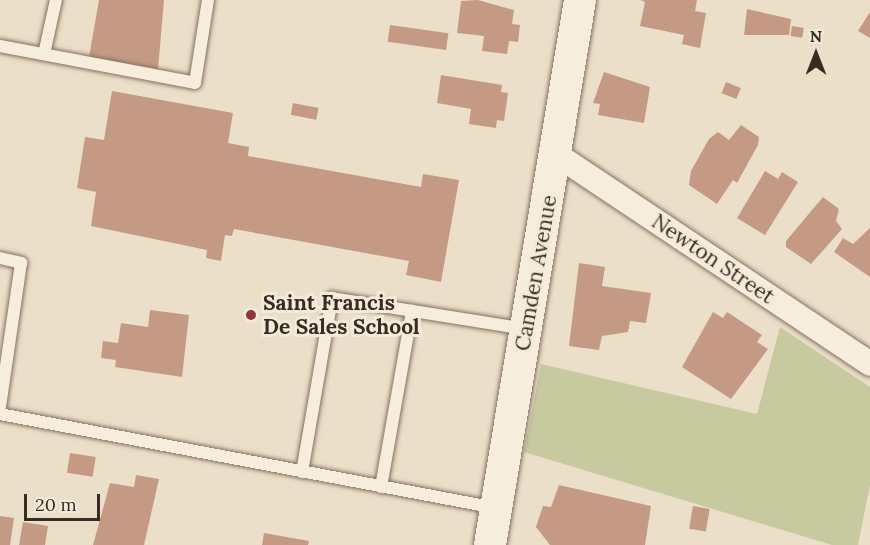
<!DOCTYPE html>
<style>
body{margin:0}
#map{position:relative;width:870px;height:545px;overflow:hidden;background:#ebdfca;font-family:Lora,serif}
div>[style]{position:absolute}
.green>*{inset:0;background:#c7c99f}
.building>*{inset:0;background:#c59a84;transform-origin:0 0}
.roads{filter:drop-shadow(0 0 2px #867160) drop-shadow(0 0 2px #867160)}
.service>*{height:12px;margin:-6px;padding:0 6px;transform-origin:6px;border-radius:6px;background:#f6eddd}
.minor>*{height:24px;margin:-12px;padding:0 12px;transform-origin:12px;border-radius:12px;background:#f6eddd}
.tertiary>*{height:32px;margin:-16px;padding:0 16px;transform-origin:16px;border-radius:16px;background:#f6eddd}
.dots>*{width:16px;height:16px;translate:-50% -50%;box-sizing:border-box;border:3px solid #f3ead9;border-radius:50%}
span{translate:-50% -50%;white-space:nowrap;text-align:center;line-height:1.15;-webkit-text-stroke:6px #f3ead9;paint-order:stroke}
.street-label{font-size:21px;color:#382b22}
.poi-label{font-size:21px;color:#382b22;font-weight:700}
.left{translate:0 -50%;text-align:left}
.north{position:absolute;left:786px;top:24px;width:60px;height:60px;-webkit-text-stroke:4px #f3ead9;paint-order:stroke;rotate:0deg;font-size:16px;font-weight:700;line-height:24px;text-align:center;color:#382b22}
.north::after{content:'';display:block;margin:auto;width:21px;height:27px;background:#382b22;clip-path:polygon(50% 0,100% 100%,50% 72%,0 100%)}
.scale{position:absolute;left:24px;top:494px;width:76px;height:27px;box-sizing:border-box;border:3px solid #382b22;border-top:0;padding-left:8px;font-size:18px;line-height:21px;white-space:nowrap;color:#382b22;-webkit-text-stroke:4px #f3ead9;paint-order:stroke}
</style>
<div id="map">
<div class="green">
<i style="clip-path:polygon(780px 327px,870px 387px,870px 485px,858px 545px,832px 545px,524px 452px,541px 364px,757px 414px)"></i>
</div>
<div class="building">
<i style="clip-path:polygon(99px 0,164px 0,158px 69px,89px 57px)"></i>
<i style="clip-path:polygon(478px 0,514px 10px,512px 24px,520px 25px,518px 42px,509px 41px,507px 54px,482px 51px,484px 36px,457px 33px,461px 1px)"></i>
<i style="clip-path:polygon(640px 0,697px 0,695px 11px,706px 13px,700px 48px,682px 44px,684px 35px,640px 26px,645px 2px)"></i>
<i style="clip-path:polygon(747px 9px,791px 19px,789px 35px,744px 35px)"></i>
<i style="clip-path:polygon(870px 12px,870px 38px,858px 31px)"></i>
<i style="left:390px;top:25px;width:59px;height:17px;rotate:8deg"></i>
<i style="left:792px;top:26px;width:12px;height:10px;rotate:9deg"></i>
<i style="clip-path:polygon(604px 72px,650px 87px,644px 123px,598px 115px,600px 104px,593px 103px)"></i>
<i style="clip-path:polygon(441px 75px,502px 85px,501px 92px,508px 93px,504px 121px,497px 120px,496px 128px,469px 124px,471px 109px,437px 103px)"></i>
<i style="left:726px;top:82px;width:16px;height:12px;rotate:22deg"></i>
<i style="clip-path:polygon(112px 91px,233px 113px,228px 143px,249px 147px,248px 156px,421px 187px,423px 174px,459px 180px,441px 282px,406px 275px,409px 261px,234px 229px,232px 236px,225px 235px,221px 261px,206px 258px,207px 250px,91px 226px,96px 192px,77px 188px,85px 137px,104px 140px)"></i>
<i style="left:293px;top:103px;width:26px;height:12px;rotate:11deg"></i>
<i style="clip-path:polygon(741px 125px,759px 137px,758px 145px,737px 183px,733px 180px,717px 204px,689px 185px,691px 171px,709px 139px,718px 132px,729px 140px)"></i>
<i style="clip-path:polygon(765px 171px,778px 179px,782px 172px,798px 182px,765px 235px,737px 218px)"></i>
<i style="clip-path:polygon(823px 197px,839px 209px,836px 221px,842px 229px,811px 264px,786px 247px,786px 241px)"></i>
<i style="clip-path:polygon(870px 228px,870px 277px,834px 252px,843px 238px,853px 244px)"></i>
<i style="clip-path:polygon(579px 263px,605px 267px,602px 286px,651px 293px,646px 323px,630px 321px,628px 332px,602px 336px,599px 350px,569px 346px)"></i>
<i style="clip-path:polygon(150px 310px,189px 315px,182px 377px,115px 367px,116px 360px,101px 358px,103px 341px,118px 343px,121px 323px,148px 327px)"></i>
<i style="clip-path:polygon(713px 312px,723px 318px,727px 312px,762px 335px,757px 342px,768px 349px,731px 399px,682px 367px)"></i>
<i style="left:70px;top:453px;width:26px;height:20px;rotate:9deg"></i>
<i style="clip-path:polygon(136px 475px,159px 479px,144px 545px,93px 545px,110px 483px,134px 487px)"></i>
<i style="clip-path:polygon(559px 485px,651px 506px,645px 545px,550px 545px,536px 527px,543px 506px,551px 507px)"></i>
<i style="left:693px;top:506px;width:17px;height:23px;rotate:10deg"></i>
<i style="clip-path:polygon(0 516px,14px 518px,10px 545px,0 545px)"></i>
<i style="clip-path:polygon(23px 522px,48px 526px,45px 545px,19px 545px)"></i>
<i style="clip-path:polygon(264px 533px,309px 541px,308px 545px,262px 545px)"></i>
</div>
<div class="roads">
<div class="service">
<i style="left:0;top:46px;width:198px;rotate:10.7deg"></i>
<i style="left:195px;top:83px;width:84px;rotate:-81.1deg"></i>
<i style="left:44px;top:54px;width:55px;rotate:-77.5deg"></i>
<i style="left:0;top:258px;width:22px;rotate:13deg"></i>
<i style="left:21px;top:263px;width:146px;rotate:98.3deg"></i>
<i style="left:0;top:414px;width:505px;rotate:10.73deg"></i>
<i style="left:302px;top:472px;width:177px;rotate:-80.2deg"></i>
<i style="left:332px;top:298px;width:195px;rotate:9.1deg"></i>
<i style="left:381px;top:487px;width:179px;rotate:-80deg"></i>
</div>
<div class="minor">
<i style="left:557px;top:155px;width:376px;rotate:33.7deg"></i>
</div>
<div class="tertiary">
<i style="left:490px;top:545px;width:552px;rotate:-80.62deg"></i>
</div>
</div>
<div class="dots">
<i style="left:251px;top:315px;background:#90353d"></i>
</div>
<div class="street-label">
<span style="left:713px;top:259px;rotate:34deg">Newton Street</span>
<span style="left:536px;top:273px;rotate:-80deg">Camden Avenue</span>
</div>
<div class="poi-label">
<span class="left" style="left:263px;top:315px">Saint Francis<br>De Sales School</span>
</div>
<div class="north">N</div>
<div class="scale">20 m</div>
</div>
